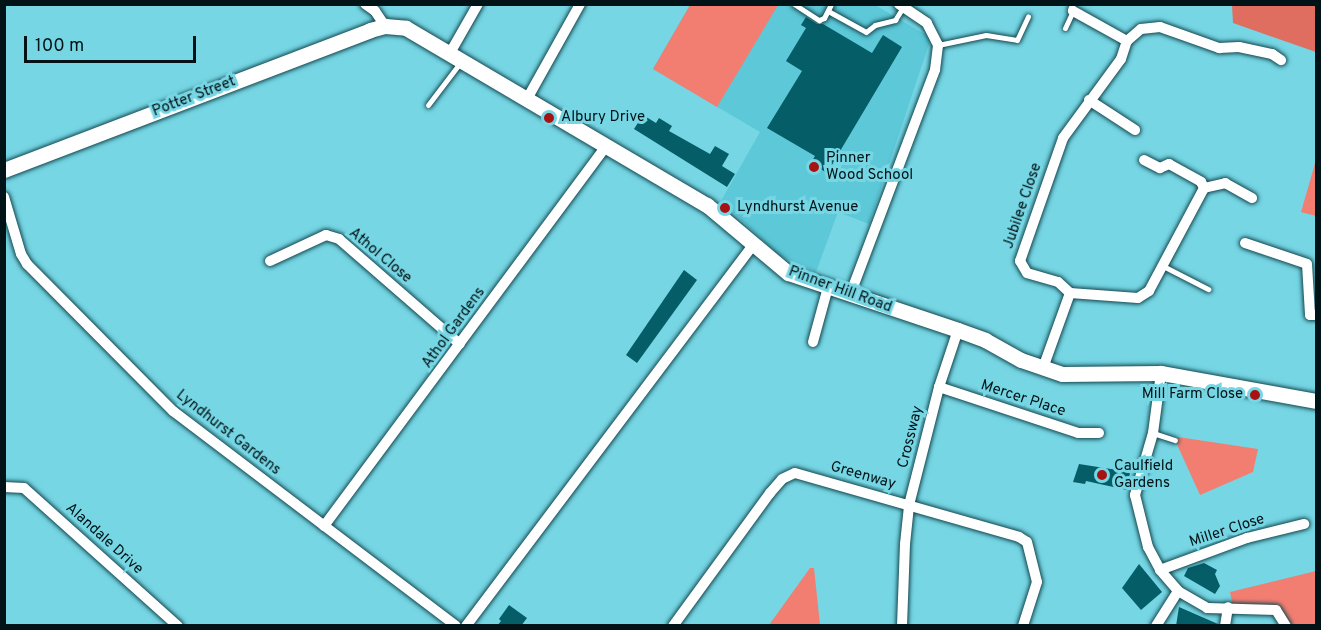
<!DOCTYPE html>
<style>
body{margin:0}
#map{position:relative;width:1321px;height:630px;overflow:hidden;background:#76d6e4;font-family:Overpass,sans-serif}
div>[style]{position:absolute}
.built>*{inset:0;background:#5cc8d8}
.green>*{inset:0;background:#f27e71}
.forest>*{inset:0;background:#df6e61}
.building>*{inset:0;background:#055d67}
.roads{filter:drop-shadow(0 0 2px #134850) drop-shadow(0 0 2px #134850)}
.lane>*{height:5px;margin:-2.5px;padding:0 2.5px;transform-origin:2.5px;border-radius:2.5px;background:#fff}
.street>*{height:10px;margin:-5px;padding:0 5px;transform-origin:5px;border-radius:5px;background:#fff}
.secondary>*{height:15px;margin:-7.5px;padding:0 7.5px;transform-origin:7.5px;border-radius:7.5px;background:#fff}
.dots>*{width:16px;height:16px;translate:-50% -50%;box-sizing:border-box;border:3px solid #76d6e4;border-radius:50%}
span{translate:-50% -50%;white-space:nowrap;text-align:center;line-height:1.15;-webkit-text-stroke:6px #76d6e4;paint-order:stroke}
.street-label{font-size:15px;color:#011316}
.poi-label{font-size:15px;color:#011316}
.left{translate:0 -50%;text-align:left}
.right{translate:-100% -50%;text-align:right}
.frame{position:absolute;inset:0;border:6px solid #011316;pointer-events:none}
.scale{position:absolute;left:24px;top:36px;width:172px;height:27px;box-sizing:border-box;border:3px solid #011316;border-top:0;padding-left:8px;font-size:18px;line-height:21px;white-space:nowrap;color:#011316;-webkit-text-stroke:4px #76d6e4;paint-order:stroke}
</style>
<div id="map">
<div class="built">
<i style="clip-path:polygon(690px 5px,875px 5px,931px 38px,869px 224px,838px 212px,816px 272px,779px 255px,721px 201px,760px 132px,653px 69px)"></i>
</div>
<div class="green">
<i style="clip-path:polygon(690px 5px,778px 5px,717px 107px,653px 69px)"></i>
<i style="clip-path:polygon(1316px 160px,1316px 216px,1301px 212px)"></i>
<i style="clip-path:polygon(1178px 437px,1258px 449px,1253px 472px,1200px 495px,1175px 440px)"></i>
<i style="clip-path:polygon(810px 568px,814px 568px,820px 625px,769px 625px)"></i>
<i style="clip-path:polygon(1316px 571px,1316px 625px,1286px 625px,1276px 610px,1233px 607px,1230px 592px)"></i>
</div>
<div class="forest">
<i style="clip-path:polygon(1232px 5px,1316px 5px,1316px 52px,1233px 23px)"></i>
</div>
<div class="building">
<i style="clip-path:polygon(806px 17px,817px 24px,823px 24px,872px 53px,883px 35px,902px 47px,827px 173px,811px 163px,815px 156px,767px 128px,802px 71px,786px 61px,806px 28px,801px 25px)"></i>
<i style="clip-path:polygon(643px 115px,656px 123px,659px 118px,672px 126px,669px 131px,710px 154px,715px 146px,729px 154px,722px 166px,735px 174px,727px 187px,634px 129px)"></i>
<i style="clip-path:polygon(684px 270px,697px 280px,637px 363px,626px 355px)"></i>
<i style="clip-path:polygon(1079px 464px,1130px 472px,1127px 490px,1086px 481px,1085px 484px,1073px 482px)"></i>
<i style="clip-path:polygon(1204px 563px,1217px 570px,1215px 574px,1220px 586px,1215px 594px,1184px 576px,1188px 568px)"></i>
<i style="clip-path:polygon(1139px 564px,1162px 592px,1141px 610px,1122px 588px)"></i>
<i style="clip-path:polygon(509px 605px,527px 618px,521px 626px,497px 626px,501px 621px,499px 619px)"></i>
<i style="clip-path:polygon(1179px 607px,1218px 624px,1218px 626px,1176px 626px)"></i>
</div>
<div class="roads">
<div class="lane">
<i style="left:794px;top:4px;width:30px;rotate:33deg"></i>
<i style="left:819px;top:20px;width:5px;rotate:-22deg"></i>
<i style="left:824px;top:18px;width:16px;rotate:-63deg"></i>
<i style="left:828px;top:11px;width:43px;rotate:28.9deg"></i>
<i style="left:866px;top:32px;width:11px;rotate:-38deg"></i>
<i style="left:875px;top:25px;width:21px;rotate:-14deg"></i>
<i style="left:895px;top:20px;width:15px;rotate:-58deg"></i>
<i style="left:1065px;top:28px;width:19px;rotate:-65deg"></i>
<i style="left:1073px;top:11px;width:4px;rotate:-124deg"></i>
<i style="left:1071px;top:8px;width:4px;rotate:-63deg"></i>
<i style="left:938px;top:45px;width:49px;rotate:-11.8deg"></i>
<i style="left:986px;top:35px;width:31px;rotate:9deg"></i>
<i style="left:1017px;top:40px;width:26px;rotate:-65deg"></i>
<i style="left:428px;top:105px;width:53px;rotate:-52.7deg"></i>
<i style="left:1163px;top:266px;width:51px;rotate:27.1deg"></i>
<i style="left:1153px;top:433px;width:23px;rotate:18deg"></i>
</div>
<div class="street">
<i style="left:365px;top:4px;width:12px;rotate:35deg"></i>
<i style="left:375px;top:11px;width:18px;rotate:56deg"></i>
<i style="left:1127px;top:41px;width:18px;rotate:-41deg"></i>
<i style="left:1141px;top:29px;width:19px;rotate:-6deg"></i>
<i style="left:1160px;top:27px;width:63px;rotate:19.6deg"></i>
<i style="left:1219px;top:48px;width:20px;rotate:-3deg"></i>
<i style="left:1239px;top:47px;width:34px;rotate:12deg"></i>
<i style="left:1272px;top:54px;width:11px;rotate:34deg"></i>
<i style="left:450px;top:53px;width:56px;rotate:-60.3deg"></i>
<i style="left:527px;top:99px;width:109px;rotate:-60.8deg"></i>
<i style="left:1089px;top:100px;width:55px;rotate:33.1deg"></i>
<i style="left:1144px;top:160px;width:18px;rotate:27deg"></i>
<i style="left:1160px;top:168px;width:10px;rotate:-24deg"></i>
<i style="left:1169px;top:164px;width:37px;rotate:29deg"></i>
<i style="left:1201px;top:182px;width:7px;rotate:63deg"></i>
<i style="left:1204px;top:188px;width:22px;rotate:-13deg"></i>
<i style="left:1225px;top:183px;width:31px;rotate:29deg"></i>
<i style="left:4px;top:197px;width:59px;rotate:73.4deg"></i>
<i style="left:21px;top:254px;width:12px;rotate:59deg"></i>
<i style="left:27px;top:264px;width:207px;rotate:45.2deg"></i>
<i style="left:173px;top:411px;width:355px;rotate:37.2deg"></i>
<i style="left:1245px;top:243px;width:65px;rotate:18.7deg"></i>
<i style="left:1307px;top:264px;width:51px;rotate:86.6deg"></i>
<i style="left:1310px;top:315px;width:6px"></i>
<i style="left:270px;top:261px;width:62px;rotate:-24.9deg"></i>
<i style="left:326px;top:235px;width:14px;rotate:17deg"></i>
<i style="left:339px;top:239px;width:160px;rotate:41deg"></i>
<i style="left:1070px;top:293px;width:68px;rotate:4.2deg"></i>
<i style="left:1138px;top:298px;width:13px;rotate:-32deg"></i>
<i style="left:1149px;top:291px;width:117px;rotate:-61.9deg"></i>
<i style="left:850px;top:295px;width:241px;rotate:-69.3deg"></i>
<i style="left:935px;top:70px;width:25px;rotate:-83deg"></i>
<i style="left:938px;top:45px;width:25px;rotate:-117deg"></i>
<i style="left:927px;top:23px;width:34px;rotate:-146deg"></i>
<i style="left:813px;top:342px;width:57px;rotate:-74.7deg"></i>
<i style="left:1043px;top:368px;width:80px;rotate:-70.2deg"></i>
<i style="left:1070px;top:293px;width:16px;rotate:-137deg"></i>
<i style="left:1058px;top:282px;width:32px;rotate:-164deg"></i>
<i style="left:1027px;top:273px;width:14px;rotate:-120deg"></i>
<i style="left:1020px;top:261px;width:130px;rotate:-70.7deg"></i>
<i style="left:1063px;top:138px;width:98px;rotate:-53.7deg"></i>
<i style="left:1121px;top:59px;width:19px;rotate:-72deg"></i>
<i style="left:1127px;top:41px;width:62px;rotate:-150.9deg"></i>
<i style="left:1161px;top:373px;width:61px;rotate:97.6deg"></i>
<i style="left:1153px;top:433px;width:65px;rotate:106.2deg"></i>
<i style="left:1135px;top:495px;width:54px;rotate:76deg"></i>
<i style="left:1148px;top:547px;width:26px;rotate:62deg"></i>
<i style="left:1160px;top:570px;width:28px;rotate:49deg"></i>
<i style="left:1178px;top:591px;width:34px;rotate:30deg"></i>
<i style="left:1207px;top:608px;width:69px;rotate:1.7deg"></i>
<i style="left:1276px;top:610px;width:19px;rotate:58deg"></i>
<i style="left:939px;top:387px;width:146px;rotate:18.3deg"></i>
<i style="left:1078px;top:433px;width:21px"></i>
<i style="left:4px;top:487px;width:20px;rotate:3deg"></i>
<i style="left:24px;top:488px;width:207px;rotate:41.9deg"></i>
<i style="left:324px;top:526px;width:473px;rotate:-53.4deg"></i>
<i style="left:1160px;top:570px;width:93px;rotate:-20.2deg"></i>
<i style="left:1247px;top:538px;width:59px;rotate:-13.8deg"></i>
<i style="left:466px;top:626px;width:477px;rotate:-53deg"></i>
<i style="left:673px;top:626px;width:165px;rotate:-53.9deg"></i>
<i style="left:770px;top:493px;width:18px;rotate:-49deg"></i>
<i style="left:782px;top:479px;width:14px;rotate:-25deg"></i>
<i style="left:795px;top:473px;width:233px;rotate:15.9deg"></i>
<i style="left:1019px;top:537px;width:9px;rotate:32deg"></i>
<i style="left:1027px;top:542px;width:41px;rotate:76deg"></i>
<i style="left:1037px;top:582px;width:46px;rotate:107.7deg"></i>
<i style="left:902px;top:626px;width:82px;rotate:-87.9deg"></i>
<i style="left:905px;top:544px;width:39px;rotate:-84deg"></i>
<i style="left:909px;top:505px;width:122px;rotate:-75.7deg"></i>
<i style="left:939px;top:387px;width:60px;rotate:-71.6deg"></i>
<i style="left:1156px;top:626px;width:41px;rotate:-57.8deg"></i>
<i style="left:1225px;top:626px;width:19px;rotate:-81deg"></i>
</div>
<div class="secondary">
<i style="left:4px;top:170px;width:392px;rotate:-20.9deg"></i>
<i style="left:370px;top:30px;width:16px;rotate:-15deg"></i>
<i style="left:385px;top:26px;width:21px;rotate:5deg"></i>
<i style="left:406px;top:28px;width:349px;rotate:30.5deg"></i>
<i style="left:707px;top:205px;width:106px;rotate:40deg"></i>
<i style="left:788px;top:273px;width:179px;rotate:18.5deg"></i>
<i style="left:958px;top:330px;width:29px;rotate:20deg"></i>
<i style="left:985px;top:340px;width:41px;rotate:29.1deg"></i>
<i style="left:1021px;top:360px;width:43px;rotate:18.9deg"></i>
<i style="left:1062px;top:374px;width:99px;rotate:-0.6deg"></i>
<i style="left:1161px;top:373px;width:158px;rotate:10.2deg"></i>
</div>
</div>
<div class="dots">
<i style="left:549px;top:118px;background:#a71313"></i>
<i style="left:814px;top:167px;background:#a71313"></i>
<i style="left:725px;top:208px;background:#a71313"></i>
<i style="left:1255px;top:395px;background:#a71313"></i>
<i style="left:1102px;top:475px;background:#a71313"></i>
</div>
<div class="street-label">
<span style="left:194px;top:97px;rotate:-21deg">Potter Street</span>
<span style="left:1023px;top:206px;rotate:-71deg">Jubilee Close</span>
<span style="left:380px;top:256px;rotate:40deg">Athol Close</span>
<span style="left:840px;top:290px;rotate:20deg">Pinner Hill Road</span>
<span style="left:454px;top:328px;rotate:-54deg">Athol Gardens</span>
<span style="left:1023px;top:399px;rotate:18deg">Mercer Place</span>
<span style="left:228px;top:433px;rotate:38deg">Lyndhurst Gardens</span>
<span style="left:911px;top:437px;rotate:-76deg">Crossway</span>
<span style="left:863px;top:476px;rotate:16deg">Greenway</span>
<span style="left:1227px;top:531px;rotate:-18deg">Miller Close</span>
<span style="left:104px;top:539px;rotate:42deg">Alandale Drive</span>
</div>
<div class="poi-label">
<span class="left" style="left:561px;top:118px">Albury Drive</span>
<span class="left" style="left:826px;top:167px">Pinner<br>Wood School</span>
<span class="left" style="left:737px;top:208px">Lyndhurst Avenue</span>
<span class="right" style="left:1243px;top:395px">Mill Farm Close</span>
<span class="left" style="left:1114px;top:475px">Caulfield<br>Gardens</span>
</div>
<div class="frame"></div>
<div class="scale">100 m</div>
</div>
